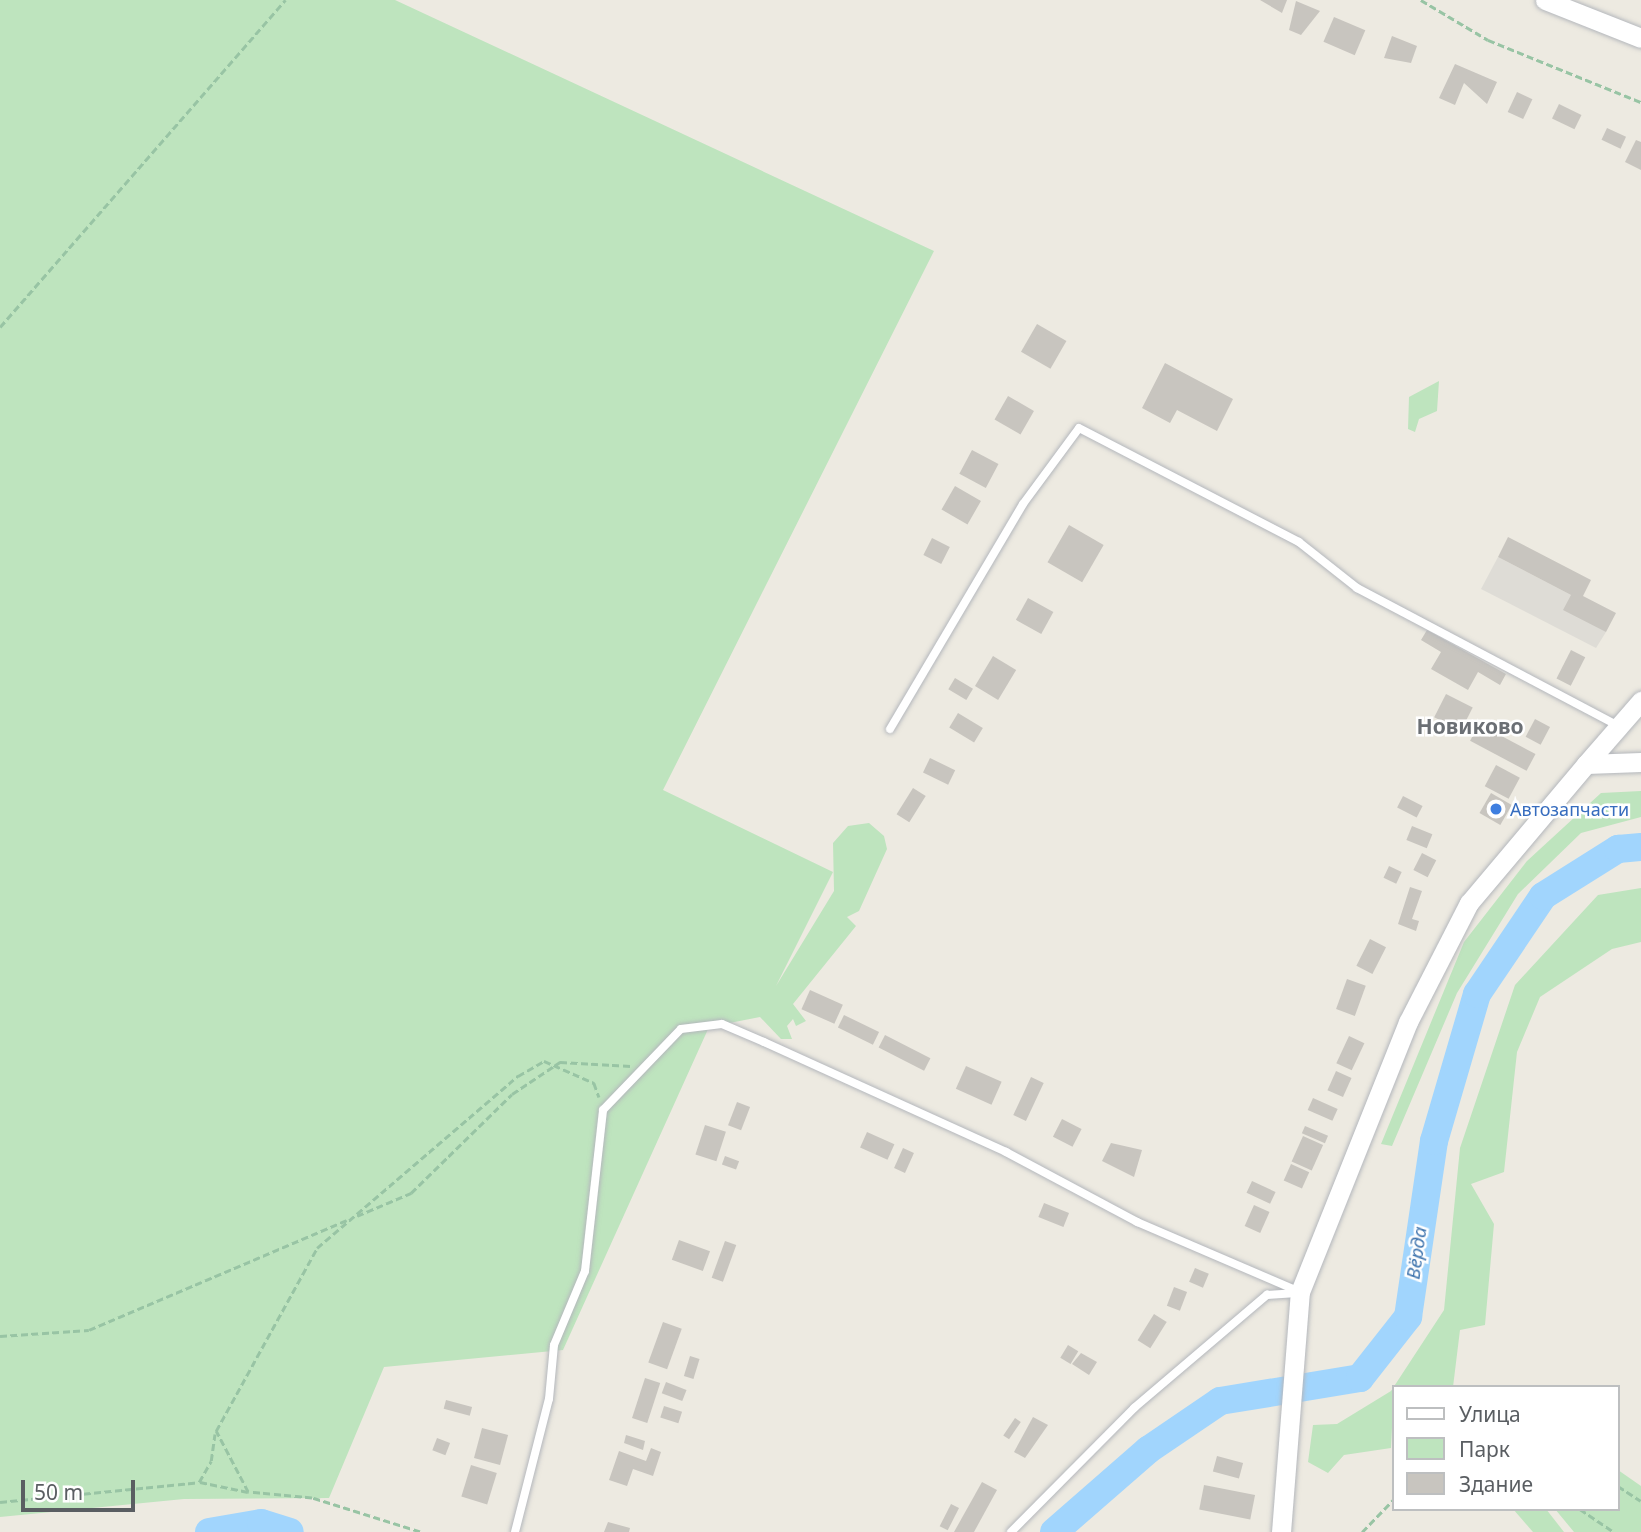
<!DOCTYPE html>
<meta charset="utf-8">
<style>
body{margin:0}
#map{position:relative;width:1641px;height:1532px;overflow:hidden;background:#edeae1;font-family:"Noto Sans",sans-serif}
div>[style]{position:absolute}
.industrial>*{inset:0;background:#dedcd6}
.green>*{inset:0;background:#bee4be}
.river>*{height:28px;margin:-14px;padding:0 14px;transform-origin:14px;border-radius:14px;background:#a1d5fd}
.building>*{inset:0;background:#c8c5bf;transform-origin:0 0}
.path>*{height:2.5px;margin-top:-1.25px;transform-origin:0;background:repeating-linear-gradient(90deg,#98c4a4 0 7px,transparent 0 10.5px)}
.roads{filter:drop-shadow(0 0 2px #b4b7bc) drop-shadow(0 0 2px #b4b7bc)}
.service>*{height:8px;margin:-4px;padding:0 4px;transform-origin:4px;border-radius:4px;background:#fff}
.tertiary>*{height:19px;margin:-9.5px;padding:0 9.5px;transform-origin:9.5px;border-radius:9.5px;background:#fff}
.dots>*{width:19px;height:19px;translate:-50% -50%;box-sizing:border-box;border:4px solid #fff;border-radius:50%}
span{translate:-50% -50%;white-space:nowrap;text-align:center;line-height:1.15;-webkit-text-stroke:5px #fff;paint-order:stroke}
.shop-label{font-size:18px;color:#366cbe}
.left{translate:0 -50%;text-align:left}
.water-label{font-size:19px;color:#4075ae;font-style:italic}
.quarter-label{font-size:21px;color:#6b6f74;font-weight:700}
.legend{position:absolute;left:1392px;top:1385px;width:228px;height:126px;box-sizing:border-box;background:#fff;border:2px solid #bdbfc0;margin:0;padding:9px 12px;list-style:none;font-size:21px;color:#5a5e62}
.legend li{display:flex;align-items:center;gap:14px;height:35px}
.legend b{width:35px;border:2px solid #bdbfc0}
.scale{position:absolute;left:21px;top:1480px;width:114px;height:32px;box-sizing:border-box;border:4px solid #5a5e62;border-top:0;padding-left:9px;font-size:21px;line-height:24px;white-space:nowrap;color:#5a5e62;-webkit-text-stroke:5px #fff;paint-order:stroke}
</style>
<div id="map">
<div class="industrial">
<i style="clip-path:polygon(1498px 557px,1571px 595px,1606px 632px,1596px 648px,1481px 589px)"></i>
</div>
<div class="green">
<i style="clip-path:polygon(0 0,395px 0,934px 251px,663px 790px,833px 872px,776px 986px,834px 891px,833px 843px,848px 826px,869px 823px,884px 836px,887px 849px,859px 911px,847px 917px,856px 926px,793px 1004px,806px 1021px,796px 1026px,793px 1019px,787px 1026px,792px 1039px,781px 1039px,760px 1017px,709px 1027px,563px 1350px,384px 1367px,329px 1498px,184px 1499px,0 1517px)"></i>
<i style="clip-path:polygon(1439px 381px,1437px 411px,1419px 419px,1415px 432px,1408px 429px,1409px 397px)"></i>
<i style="clip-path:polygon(1641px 791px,1641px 817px,1581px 833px,1518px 894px,1457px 993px,1392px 1146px,1381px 1144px,1464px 942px,1527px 861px,1601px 793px)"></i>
<i style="clip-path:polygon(1641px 888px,1641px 942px,1612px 949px,1540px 997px,1517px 1052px,1504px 1172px,1471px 1184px,1494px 1224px,1485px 1325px,1460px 1330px,1453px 1387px,1394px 1387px,1391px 1448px,1344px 1455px,1328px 1473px,1308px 1462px,1313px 1425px,1337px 1424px,1391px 1391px,1444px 1310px,1460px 1148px,1515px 985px,1598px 895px)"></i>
<i style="clip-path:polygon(1618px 1470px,1641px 1486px,1641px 1532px,1574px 1532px,1555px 1509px,1618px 1509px)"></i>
<i style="clip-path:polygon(1513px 1509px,1546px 1509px,1564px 1532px,1533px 1532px)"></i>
</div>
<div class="river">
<i style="left:209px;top:1532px;width:53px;rotate:-9.8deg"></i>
<i style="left:261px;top:1523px;width:30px;rotate:17deg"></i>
<i style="left:1054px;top:1532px;width:125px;rotate:-41.1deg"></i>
<i style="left:1148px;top:1450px;width:87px;rotate:-34.2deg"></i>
<i style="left:1220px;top:1401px;width:142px;rotate:-9.3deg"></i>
<i style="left:1360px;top:1378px;width:78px;rotate:-51.8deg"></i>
<i style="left:1408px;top:1317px;width:178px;rotate:-81.6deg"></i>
<i style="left:1434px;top:1141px;width:153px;rotate:-73.7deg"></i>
<i style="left:1477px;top:994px;width:118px;rotate:-56deg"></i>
<i style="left:1543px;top:896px;width:89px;rotate:-32.1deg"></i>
<i style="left:1618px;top:849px;width:23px;rotate:-5deg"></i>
</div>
<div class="building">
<i style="clip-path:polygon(1260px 0,1287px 0,1282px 13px)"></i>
<i style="clip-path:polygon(1296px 1px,1320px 11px,1301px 35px,1289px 30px)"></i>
<i style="left:1334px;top:17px;width:34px;height:27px;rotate:23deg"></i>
<i style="clip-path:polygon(1392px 36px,1417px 46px,1411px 63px,1384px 58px)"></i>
<i style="clip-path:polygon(1455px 64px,1497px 82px,1487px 104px,1464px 83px,1455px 105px,1439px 98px)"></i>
<i style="left:1517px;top:92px;width:17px;height:22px;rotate:25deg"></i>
<i style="left:1559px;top:104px;width:25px;height:16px;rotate:26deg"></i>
<i style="left:1607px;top:128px;width:21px;height:13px;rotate:25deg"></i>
<i style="clip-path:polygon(1636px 140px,1641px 142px,1641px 170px,1625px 162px)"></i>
<i style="left:1037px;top:324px;width:34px;height:32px;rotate:30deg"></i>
<i style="clip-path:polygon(1165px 363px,1233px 399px,1217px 431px,1177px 410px,1170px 423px,1142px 408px)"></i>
<i style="left:1008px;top:396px;width:30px;height:27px;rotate:30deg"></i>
<i style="left:972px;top:450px;width:30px;height:27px;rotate:28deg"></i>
<i style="left:955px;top:486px;width:30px;height:27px;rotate:30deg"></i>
<i style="left:1069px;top:525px;width:40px;height:43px;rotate:30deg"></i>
<i style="clip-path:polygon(1508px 537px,1591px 580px,1583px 596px,1616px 613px,1606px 632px,1563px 610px,1571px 595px,1498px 557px)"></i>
<i style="left:932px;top:538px;width:20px;height:19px;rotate:27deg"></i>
<i style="left:1028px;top:598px;width:29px;height:25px;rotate:29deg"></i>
<i style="clip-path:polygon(1427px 630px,1506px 674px,1500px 685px,1478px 672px,1468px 690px,1431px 669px,1441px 652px,1421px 640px)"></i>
<i style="left:1571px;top:650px;width:16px;height:32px;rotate:27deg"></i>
<i style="left:993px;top:656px;width:27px;height:35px;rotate:31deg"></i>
<i style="left:955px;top:678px;width:21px;height:13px;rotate:31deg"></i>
<i style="left:1446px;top:694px;width:30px;height:26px;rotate:27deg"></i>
<i style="left:958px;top:713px;width:29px;height:17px;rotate:31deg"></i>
<i style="left:1535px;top:719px;width:17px;height:20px;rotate:28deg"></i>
<i style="left:1479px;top:724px;width:64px;height:19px;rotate:28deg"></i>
<i style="left:930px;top:758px;width:28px;height:16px;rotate:26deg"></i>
<i style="left:1496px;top:765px;width:27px;height:24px;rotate:28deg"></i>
<i style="left:913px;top:788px;width:15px;height:31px;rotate:32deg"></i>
<i style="left:1491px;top:793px;width:24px;height:23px;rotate:30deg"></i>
<i style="left:1403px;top:796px;width:22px;height:13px;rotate:27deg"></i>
<i style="left:1412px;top:826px;width:22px;height:15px;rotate:22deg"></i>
<i style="left:1422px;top:853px;width:16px;height:19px;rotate:27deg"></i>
<i style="left:1389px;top:866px;width:14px;height:13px;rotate:25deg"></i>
<i style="clip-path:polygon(1410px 887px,1422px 891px,1412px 919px,1419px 921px,1416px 931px,1398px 924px)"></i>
<i style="left:1370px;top:939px;width:18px;height:30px;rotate:27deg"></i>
<i style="left:1347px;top:979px;width:20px;height:32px;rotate:20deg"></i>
<i style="left:810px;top:990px;width:36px;height:21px;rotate:24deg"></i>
<i style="left:844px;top:1015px;width:39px;height:14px;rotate:26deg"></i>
<i style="left:885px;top:1035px;width:51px;height:14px;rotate:27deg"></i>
<i style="left:1349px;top:1036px;width:17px;height:30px;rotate:25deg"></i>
<i style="left:966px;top:1066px;width:39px;height:25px;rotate:24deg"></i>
<i style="left:1336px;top:1071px;width:17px;height:21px;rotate:24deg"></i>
<i style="left:1031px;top:1077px;width:14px;height:42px;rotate:25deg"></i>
<i style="left:1313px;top:1098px;width:27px;height:13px;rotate:24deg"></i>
<i style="left:737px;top:1102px;width:14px;height:25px;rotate:21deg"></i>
<i style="left:1062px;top:1119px;width:22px;height:20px;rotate:27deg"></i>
<i style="left:705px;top:1125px;width:22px;height:31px;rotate:18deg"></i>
<i style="left:1305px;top:1126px;width:25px;height:8px;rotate:23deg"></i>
<i style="left:867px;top:1132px;width:30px;height:17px;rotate:24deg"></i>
<i style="left:1303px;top:1136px;width:22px;height:28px;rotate:24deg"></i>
<i style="clip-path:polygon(1111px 1143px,1142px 1150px,1134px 1177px,1102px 1161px)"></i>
<i style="left:903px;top:1148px;width:12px;height:22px;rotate:24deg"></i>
<i style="left:725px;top:1156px;width:15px;height:9px;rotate:20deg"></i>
<i style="left:1291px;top:1164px;width:20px;height:18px;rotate:24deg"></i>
<i style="left:1252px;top:1181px;width:26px;height:13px;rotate:25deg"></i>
<i style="left:1044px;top:1203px;width:27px;height:15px;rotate:22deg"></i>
<i style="left:1254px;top:1205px;width:17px;height:23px;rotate:24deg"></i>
<i style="left:679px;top:1240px;width:33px;height:21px;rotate:20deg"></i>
<i style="left:725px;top:1241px;width:12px;height:39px;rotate:20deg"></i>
<i style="left:1195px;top:1268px;width:15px;height:15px;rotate:23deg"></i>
<i style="left:1174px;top:1287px;width:14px;height:20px;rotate:21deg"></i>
<i style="left:1154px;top:1314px;width:15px;height:31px;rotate:32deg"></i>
<i style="left:663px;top:1322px;width:20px;height:43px;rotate:20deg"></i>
<i style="left:1068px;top:1345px;width:12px;height:15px;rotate:31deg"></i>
<i style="clip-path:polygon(1081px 1353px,1097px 1362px,1089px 1375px,1072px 1364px)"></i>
<i style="left:690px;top:1356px;width:10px;height:21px;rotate:17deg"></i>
<i style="left:645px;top:1378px;width:16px;height:42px;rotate:18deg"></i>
<i style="left:666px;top:1382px;width:22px;height:12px;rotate:21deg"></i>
<i style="left:446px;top:1400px;width:27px;height:9px;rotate:15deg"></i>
<i style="left:664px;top:1406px;width:19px;height:12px;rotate:18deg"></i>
<i style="clip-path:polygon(1033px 1417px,1048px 1425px,1025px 1458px,1014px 1452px)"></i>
<i style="left:1015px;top:1418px;width:7px;height:21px;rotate:34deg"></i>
<i style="left:482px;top:1428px;width:27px;height:31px;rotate:15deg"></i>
<i style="clip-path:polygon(626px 1435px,645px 1441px,643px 1450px,624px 1443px)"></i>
<i style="left:437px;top:1438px;width:14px;height:13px;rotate:21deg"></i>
<i style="clip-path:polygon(651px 1448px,661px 1452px,653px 1476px,633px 1469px,627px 1486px,609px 1480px,619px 1451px,646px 1461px)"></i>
<i style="left:1217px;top:1456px;width:27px;height:16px;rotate:15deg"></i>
<i style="left:471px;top:1465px;width:27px;height:33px;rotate:17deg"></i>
<i style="clip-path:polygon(982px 1482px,997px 1490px,974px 1532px,954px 1532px)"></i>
<i style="left:1204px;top:1485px;width:52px;height:25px;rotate:11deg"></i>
<i style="left:951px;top:1504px;width:9px;height:25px;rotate:27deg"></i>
<i style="clip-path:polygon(608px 1522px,630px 1528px,629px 1532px,604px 1532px)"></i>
</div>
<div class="path">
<i style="left:1421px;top:0;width:78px;rotate:30.8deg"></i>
<i style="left:1488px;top:40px;width:165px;rotate:22.1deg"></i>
<i style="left:0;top:327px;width:434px;rotate:-48.9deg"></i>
<i style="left:357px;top:1216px;width:59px;rotate:-23.1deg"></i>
<i style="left:411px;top:1193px;width:141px;rotate:-44.4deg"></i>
<i style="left:512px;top:1094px;width:58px;rotate:-33.7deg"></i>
<i style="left:560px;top:1062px;width:71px;rotate:3.2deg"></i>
<i style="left:0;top:1336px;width:89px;rotate:-3.9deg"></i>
<i style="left:89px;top:1330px;width:280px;rotate:-23.1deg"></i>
<i style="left:200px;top:1482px;width:49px;rotate:11.8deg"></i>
<i style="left:1618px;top:1486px;width:27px;rotate:33deg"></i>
<i style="left:0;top:1502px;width:200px;rotate:-5.7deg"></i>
<i style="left:199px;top:1482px;width:24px;rotate:-60deg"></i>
<i style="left:211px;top:1461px;width:27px;rotate:-82deg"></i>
<i style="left:1580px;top:1509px;width:41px;rotate:34.1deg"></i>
<i style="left:420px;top:1532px;width:113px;rotate:-162.5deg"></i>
<i style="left:312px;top:1498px;width:64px;rotate:-174.6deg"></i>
<i style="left:248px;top:1492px;width:69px;rotate:-117.7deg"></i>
<i style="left:216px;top:1431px;width:209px;rotate:-61.1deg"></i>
<i style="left:317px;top:1248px;width:265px;rotate:-40.6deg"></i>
<i style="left:518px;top:1076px;width:30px;rotate:-30deg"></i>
<i style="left:544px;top:1061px;width:55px;rotate:23.7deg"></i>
<i style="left:594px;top:1083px;width:15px;rotate:70deg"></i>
<i style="left:1362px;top:1532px;width:46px;rotate:-45.9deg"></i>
</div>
<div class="roads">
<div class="service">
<i style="left:890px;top:729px;width:261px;rotate:-59.4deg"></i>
<i style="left:1023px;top:504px;width:94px;rotate:-53.6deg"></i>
<i style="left:1079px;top:428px;width:248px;rotate:27.4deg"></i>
<i style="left:1299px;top:542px;width:74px;rotate:38.4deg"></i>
<i style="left:1357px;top:588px;width:296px;rotate:27.8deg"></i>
<i style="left:515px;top:1532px;width:137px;rotate:-75.7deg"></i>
<i style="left:549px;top:1399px;width:54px;rotate:-84.7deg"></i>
<i style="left:554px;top:1345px;width:80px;rotate:-67.3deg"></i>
<i style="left:585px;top:1271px;width:162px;rotate:-83.6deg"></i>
<i style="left:603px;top:1110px;width:112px;rotate:-46.1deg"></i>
<i style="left:681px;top:1029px;width:41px;rotate:-7deg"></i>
<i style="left:722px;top:1024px;width:46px;rotate:23.2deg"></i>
<i style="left:764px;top:1042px;width:266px;rotate:24.4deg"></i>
<i style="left:1006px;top:1152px;width:149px;rotate:28.1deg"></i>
<i style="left:1137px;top:1222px;width:177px;rotate:23.2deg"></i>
<i style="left:1011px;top:1532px;width:175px;rotate:-45.2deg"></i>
<i style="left:1134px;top:1408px;width:175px;rotate:-40.4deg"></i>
<i style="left:1267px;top:1295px;width:30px;rotate:-4deg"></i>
</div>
<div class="tertiary">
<i style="left:1545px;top:0;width:103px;rotate:21.6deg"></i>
<i style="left:1586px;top:764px;width:84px;rotate:-48.9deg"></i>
<i style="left:1281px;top:1532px;width:241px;rotate:-85.5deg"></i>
<i style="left:1300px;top:1292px;width:291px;rotate:-68.2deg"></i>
<i style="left:1408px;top:1022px;width:134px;rotate:-62.9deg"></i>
<i style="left:1469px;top:903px;width:182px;rotate:-49.9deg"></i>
<i style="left:1586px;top:764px;width:55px;rotate:-2.1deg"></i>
</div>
</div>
<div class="dots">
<i style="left:1496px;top:809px;background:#3f7fe0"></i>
</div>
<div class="shop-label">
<span class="left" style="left:1510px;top:809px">Автозапчасти</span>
</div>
<div class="water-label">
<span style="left:1417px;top:1253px;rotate:-82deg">Вёрда</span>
</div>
<div class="quarter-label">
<span style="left:1470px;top:726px">Новиково</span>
</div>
<ul class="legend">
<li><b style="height:9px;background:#fff"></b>Улица</li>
<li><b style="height:19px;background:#bee4be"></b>Парк</li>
<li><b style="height:19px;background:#c8c5bf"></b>Здание</li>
</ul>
<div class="scale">50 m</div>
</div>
